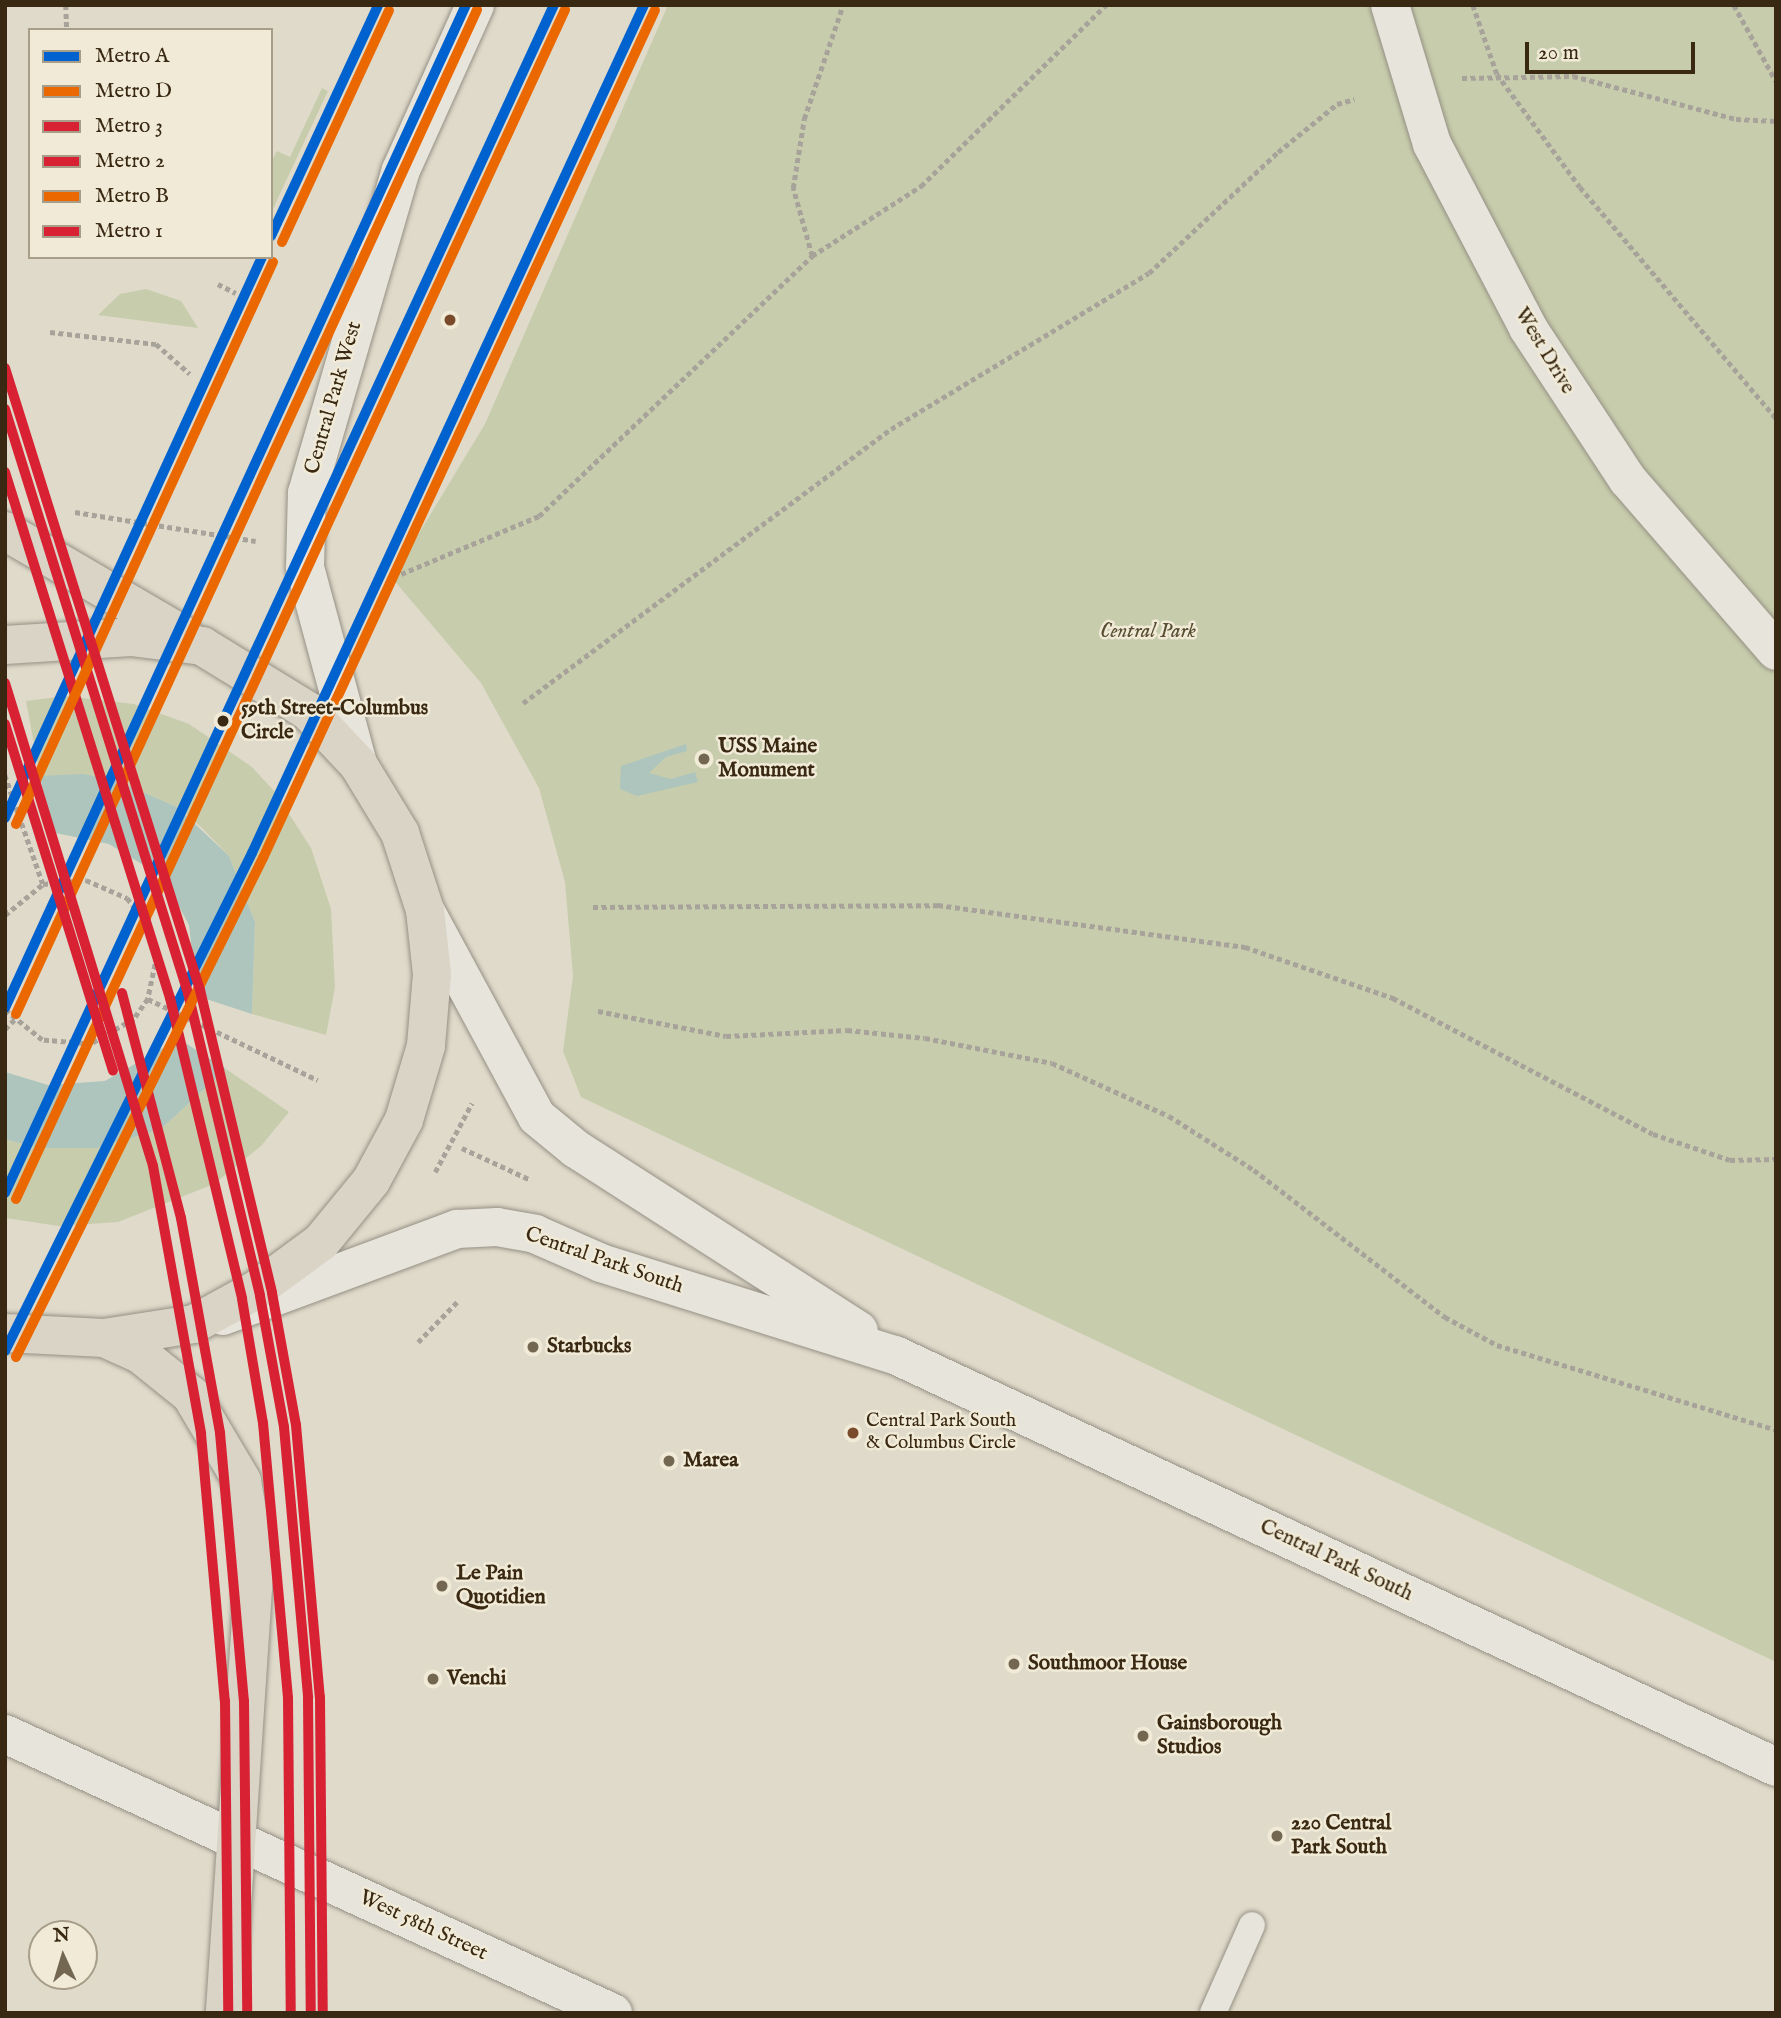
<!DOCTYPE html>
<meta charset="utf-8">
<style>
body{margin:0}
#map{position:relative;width:1781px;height:2018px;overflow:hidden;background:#dfdaca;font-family:"IM FELL English",serif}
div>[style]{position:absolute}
.green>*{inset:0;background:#c7cdac}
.water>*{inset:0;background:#adc5bc}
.path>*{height:4.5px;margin-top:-2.25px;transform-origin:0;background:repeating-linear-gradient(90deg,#a7a39a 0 5px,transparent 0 8.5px)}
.roads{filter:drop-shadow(0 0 2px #959084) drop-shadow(0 0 2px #959084)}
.service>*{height:26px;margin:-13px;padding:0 13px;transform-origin:13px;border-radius:13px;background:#e7e4dc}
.pedestrian>*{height:38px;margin:-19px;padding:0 19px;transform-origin:19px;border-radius:19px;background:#e7e4dc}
.minor>*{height:38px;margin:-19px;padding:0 19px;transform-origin:19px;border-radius:19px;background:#e7e4dc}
.secondary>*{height:38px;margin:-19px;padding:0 19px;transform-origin:19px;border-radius:19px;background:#e7e4dc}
.primary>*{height:38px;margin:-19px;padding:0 19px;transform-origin:19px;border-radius:19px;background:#dad4c7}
.metro-1>*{height:10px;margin:-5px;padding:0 5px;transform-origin:5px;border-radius:5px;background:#0062cf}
.metro-2>*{height:10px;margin:-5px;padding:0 5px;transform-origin:5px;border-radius:5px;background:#eb6800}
.metro-3>*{height:10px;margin:-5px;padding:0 5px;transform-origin:5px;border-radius:5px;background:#d82233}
.metro-4>*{height:10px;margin:-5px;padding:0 5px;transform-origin:5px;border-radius:5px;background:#d82233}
.metro-5>*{height:10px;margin:-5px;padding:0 5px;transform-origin:5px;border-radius:5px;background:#eb6800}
.metro-6>*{height:10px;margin:-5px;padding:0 5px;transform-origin:5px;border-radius:5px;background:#d82233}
.dots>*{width:19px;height:19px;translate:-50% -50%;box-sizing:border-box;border:4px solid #f0ead7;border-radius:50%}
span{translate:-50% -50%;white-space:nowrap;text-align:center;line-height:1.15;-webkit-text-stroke:5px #f0ead7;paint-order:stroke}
.bus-label{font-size:19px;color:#3a2912}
.left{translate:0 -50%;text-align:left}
.street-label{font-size:21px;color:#3a2912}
.park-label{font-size:21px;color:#584f32;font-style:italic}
.stop-label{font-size:21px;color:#3a2912;font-weight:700}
.poi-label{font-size:21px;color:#3a2912;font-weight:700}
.frame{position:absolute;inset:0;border:7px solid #3a2912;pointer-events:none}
.legend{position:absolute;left:28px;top:28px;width:245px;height:231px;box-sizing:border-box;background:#f0ead7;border:2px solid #a79d88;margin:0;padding:9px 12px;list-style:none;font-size:21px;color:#3a2912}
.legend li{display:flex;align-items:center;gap:14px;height:35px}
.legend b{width:35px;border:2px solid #a79d88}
.north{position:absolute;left:28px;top:1920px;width:70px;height:70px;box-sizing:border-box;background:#f0ead7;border:2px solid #a79d88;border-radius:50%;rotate:356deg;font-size:19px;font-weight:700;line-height:28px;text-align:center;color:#3a2912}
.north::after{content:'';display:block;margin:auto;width:24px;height:32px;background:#746752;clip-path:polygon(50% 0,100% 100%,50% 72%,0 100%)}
.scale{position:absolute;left:1525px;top:42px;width:170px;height:32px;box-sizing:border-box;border:4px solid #3a2912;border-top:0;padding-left:9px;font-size:21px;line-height:24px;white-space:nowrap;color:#3a2912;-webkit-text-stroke:5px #f0ead7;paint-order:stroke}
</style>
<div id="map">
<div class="green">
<i style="clip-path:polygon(668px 5px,1776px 5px,1776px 1662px,581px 1097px,563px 1051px,573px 976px,565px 882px,539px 788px,481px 683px,392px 578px,485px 424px)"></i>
<i style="clip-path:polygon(322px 88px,328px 91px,271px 213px,271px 162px,277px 151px,290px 157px)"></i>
<i style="clip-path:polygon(146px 289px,181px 301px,198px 328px,98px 315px,120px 294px)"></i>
<i style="clip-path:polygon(65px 696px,134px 704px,189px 724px,252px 767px,275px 792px,311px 848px,331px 909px,335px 987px,326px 1035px,252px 1014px,255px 922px,229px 856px,202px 828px,177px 807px,115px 780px,40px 776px,26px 701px)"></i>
<i style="clip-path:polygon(226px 1069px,289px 1112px,261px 1146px,214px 1184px,118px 1222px,59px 1226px,5px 1218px,5px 1139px,37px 1148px,96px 1148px,161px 1129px)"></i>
</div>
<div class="water">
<i style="clip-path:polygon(686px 744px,687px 751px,666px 757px,649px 773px,671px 779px,695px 772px,698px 782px,637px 796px,620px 789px,621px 766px)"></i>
<i style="clip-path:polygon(83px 774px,115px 780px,177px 807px,229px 856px,255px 922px,252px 1014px,197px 996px,189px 925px,163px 877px,109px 844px,51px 832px,40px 776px)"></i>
<i style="clip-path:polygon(179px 1039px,226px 1069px,161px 1129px,97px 1148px,37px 1148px,5px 1139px,5px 1072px,48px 1085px,105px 1081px)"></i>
</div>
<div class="path">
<i style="left:66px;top:5px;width:25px;rotate:88deg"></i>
<i style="left:1473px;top:5px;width:73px;rotate:70.8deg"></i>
<i style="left:1497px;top:74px;width:140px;rotate:53.7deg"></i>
<i style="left:1580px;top:187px;width:303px;rotate:49.7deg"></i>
<i style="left:1734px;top:5px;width:87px;rotate:61.1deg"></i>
<i style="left:1462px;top:78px;width:111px;rotate:-1deg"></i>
<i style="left:1573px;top:76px;width:169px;rotate:14.8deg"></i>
<i style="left:1736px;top:119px;width:40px;rotate:2.9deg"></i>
<i style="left:812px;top:256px;width:71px;rotate:-105.6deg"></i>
<i style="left:793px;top:188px;width:70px;rotate:-80.9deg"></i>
<i style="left:804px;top:119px;width:120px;rotate:-71.1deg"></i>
<i style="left:218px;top:284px;width:20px;rotate:27deg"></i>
<i style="left:50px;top:332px;width:107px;rotate:6.5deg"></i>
<i style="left:156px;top:344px;width:45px;rotate:41.4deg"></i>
<i style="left:75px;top:512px;width:183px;rotate:9.1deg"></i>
<i style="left:401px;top:574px;width:150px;rotate:-22.8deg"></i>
<i style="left:539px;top:516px;width:377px;rotate:-43.6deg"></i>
<i style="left:812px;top:256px;width:130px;rotate:-32.7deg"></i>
<i style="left:921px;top:186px;width:259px;rotate:-44.4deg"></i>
<i style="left:523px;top:703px;width:459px;rotate:-36.7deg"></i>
<i style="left:891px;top:429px;width:301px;rotate:-31.2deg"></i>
<i style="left:1149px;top:273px;width:177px;rotate:-43.2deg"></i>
<i style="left:1278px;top:152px;width:76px;rotate:-39.1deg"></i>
<i style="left:1337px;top:104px;width:18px;rotate:-16deg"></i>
<i style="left:5px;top:775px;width:115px;rotate:70.8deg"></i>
<i style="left:593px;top:907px;width:345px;rotate:-0.3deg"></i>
<i style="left:938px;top:905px;width:310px;rotate:7.8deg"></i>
<i style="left:1245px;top:947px;width:157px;rotate:19deg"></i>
<i style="left:1393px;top:998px;width:293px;rotate:27.6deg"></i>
<i style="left:1653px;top:1134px;width:81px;rotate:18.7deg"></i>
<i style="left:1730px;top:1160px;width:46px;rotate:-1.2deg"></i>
<i style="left:5px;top:915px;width:49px;rotate:-39.2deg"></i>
<i style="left:43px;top:884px;width:43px;rotate:-5.3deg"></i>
<i style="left:86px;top:880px;width:45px;rotate:23.7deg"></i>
<i style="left:127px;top:898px;width:21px;rotate:49deg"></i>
<i style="left:141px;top:914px;width:45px;rotate:69.1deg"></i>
<i style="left:157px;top:956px;width:44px;rotate:101.8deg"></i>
<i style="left:148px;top:999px;width:24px;rotate:125deg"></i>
<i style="left:134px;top:1019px;width:50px;rotate:149.8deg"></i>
<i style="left:91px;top:1044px;width:49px;rotate:-175.3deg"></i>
<i style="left:42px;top:1040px;width:48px;rotate:-141deg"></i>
<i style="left:148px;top:999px;width:188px;rotate:25.5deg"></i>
<i style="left:598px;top:1011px;width:130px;rotate:11.1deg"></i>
<i style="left:726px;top:1036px;width:121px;rotate:-2.8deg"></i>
<i style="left:847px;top:1030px;width:78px;rotate:5.9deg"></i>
<i style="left:925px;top:1038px;width:129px;rotate:11.1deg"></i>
<i style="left:1052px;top:1063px;width:128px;rotate:24.4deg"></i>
<i style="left:1169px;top:1116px;width:101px;rotate:32.4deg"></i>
<i style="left:1254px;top:1170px;width:241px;rotate:37.6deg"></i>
<i style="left:1445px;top:1317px;width:59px;rotate:28.3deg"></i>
<i style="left:1497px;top:1345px;width:292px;rotate:16.9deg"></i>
<i style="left:5px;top:1029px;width:13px;rotate:-45deg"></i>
<i style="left:462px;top:1148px;width:76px;rotate:24.9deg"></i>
<i style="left:435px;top:1172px;width:78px;rotate:-61.8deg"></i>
<i style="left:418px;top:1342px;width:56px;rotate:-45.7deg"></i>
</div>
<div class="roads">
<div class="service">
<i style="left:1213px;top:2013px;width:96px;rotate:-66.1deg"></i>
</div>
<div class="pedestrian">
<i style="left:1390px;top:5px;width:145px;rotate:73.2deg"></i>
<i style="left:1432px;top:144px;width:208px;rotate:62.4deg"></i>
<i style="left:1528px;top:328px;width:182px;rotate:56.7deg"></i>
<i style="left:1628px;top:480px;width:226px;rotate:49.1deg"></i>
</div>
<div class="minor">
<i style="left:5px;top:1734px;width:669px;rotate:24.65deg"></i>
</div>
<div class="secondary">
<i style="left:358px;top:764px;width:204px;rotate:-105.1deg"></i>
<i style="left:305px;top:567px;width:74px;rotate:-88.5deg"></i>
<i style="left:307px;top:493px;width:336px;rotate:-73.8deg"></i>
<i style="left:401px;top:170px;width:181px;rotate:-65.8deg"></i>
<i style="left:425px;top:910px;width:235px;rotate:61.6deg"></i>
<i style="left:537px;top:1117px;width:50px;rotate:39.4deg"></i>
<i style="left:576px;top:1149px;width:336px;rotate:32.7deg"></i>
<i style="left:223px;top:1316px;width:250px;rotate:-20.4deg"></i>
<i style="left:457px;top:1229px;width:40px;rotate:-2.9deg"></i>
<i style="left:497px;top:1227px;width:39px;rotate:10deg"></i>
<i style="left:535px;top:1234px;width:72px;rotate:23.7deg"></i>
<i style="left:601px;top:1263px;width:308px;rotate:17.4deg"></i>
<i style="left:895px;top:1355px;width:973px;rotate:25.06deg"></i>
</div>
<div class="primary">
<i style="left:5px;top:531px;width:208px;rotate:30.3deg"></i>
<i style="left:5px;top:645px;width:126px;rotate:-3.6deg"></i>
<i style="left:131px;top:637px;width:72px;rotate:7.2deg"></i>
<i style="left:202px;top:646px;width:124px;rotate:31.5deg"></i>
<i style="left:308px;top:711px;width:73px;rotate:46.7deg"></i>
<i style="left:358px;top:764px;width:81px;rotate:58.7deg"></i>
<i style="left:400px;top:833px;width:81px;rotate:72deg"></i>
<i style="left:425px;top:910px;width:64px;rotate:83.8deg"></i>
<i style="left:432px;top:974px;width:72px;rotate:94.8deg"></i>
<i style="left:426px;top:1046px;width:77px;rotate:106.6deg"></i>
<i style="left:404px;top:1120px;width:69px;rotate:118.4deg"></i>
<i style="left:371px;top:1181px;width:79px;rotate:129.3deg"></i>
<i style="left:321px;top:1242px;width:81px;rotate:143.6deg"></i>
<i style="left:256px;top:1290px;width:71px;rotate:151.3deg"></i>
<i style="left:194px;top:1324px;width:91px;rotate:171.2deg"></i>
<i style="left:104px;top:1338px;width:99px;rotate:-177.1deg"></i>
<i style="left:104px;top:1338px;width:39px;rotate:24deg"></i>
<i style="left:140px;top:1354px;width:65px;rotate:38.8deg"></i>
<i style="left:191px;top:1395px;width:100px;rotate:59.3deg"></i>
<i style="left:242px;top:1481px;width:79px;rotate:80.5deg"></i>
<i style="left:255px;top:1559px;width:455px;rotate:93.8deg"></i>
</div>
</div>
<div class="metro-1">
<i style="left:271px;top:236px;width:255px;rotate:-65.1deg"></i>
<i style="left:5px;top:818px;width:617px;rotate:-65.39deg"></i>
<i style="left:5px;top:1008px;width:1104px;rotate:-65.32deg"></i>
<i style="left:5px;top:1193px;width:1309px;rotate:-65.2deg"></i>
<i style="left:5px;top:1351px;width:556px;rotate:-63.62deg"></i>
<i style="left:252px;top:853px;width:934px;rotate:-65.19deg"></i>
</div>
<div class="metro-2">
<i style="left:16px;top:1014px;width:1105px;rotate:-65.34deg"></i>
<i style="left:16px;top:1199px;width:1310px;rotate:-65.22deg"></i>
</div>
<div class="metro-3">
<i style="left:5px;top:472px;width:551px;rotate:72.58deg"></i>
<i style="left:170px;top:998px;width:309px;rotate:76.5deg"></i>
<i style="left:242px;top:1299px;width:126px;rotate:80.4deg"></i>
<i style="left:263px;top:1423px;width:276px;rotate:84.8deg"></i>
<i style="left:288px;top:1698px;width:315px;rotate:89.5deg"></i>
</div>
<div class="metro-4">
<i style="left:5px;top:409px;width:612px;rotate:72.6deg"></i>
<i style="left:188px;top:993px;width:311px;rotate:76.6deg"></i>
<i style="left:260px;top:1296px;width:133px;rotate:79.6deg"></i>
<i style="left:284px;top:1427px;width:272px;rotate:84.9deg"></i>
<i style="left:308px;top:1698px;width:315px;rotate:89.5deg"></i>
<i style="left:5px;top:724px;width:363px;rotate:72.7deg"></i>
<i style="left:122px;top:993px;width:233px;rotate:75.3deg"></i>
<i style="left:181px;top:1218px;width:219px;rotate:79.7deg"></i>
<i style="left:220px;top:1433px;width:269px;rotate:84.9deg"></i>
<i style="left:244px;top:1701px;width:312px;rotate:89.4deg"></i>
</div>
<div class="metro-5">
<i style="left:282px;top:242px;width:255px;rotate:-65.2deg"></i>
<i style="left:16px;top:824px;width:618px;rotate:-65.43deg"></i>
<i style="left:16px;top:1357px;width:557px;rotate:-63.67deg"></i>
<i style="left:263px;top:858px;width:934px;rotate:-65.19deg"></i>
</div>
<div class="metro-6">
<i style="left:5px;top:368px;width:652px;rotate:72.59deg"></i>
<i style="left:200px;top:990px;width:311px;rotate:76.6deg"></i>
<i style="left:272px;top:1293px;width:134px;rotate:79.7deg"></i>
<i style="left:296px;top:1425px;width:273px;rotate:85deg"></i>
<i style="left:320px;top:1697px;width:316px;rotate:89.5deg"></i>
<i style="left:5px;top:683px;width:505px;rotate:72.96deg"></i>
<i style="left:153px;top:1166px;width:272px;rotate:79.8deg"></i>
<i style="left:201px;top:1434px;width:268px;rotate:84.9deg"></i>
<i style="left:225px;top:1701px;width:312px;rotate:89.4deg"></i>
</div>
<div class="dots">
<i style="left:450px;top:320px;background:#7a4b2a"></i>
<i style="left:223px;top:721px;background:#3a2912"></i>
<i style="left:704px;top:759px;background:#746752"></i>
<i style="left:533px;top:1347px;background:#746752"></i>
<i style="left:853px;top:1433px;background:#7a4b2a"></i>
<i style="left:669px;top:1461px;background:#746752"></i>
<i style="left:442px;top:1586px;background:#746752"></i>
<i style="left:1014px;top:1664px;background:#746752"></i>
<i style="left:433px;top:1679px;background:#746752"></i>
<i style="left:1143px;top:1736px;background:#746752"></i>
<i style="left:1277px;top:1836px;background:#746752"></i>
</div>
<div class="bus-label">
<span class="left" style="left:866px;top:1433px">Central Park South<br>&amp; Columbus Circle</span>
</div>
<div class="street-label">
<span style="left:1544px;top:351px;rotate:59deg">West Drive</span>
<span style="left:334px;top:398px;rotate:-74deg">Central Park West</span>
<span style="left:604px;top:1261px;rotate:19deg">Central Park South</span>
<span style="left:1336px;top:1561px;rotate:25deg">Central Park South</span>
<span style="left:423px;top:1926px;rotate:25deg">West 58th Street</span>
</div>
<div class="park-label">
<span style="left:1148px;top:632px">Central Park</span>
</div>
<div class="stop-label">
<span class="left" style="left:241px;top:721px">59th Street–Columbus<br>Circle</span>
</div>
<div class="poi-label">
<span class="left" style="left:718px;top:759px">USS Maine<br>Monument</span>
<span class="left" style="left:547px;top:1347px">Starbucks</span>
<span class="left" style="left:683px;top:1461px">Marea</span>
<span class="left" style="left:456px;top:1586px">Le Pain<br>Quotidien</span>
<span class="left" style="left:1028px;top:1664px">Southmoor House</span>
<span class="left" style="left:447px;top:1679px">Venchi</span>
<span class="left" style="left:1157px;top:1736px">Gainsborough<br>Studios</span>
<span class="left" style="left:1291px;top:1836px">220 Central<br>Park South</span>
</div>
<div class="frame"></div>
<ul class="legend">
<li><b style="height:9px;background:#0062cf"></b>Metro A</li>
<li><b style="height:9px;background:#eb6800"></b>Metro D</li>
<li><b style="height:9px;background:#d82233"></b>Metro 3</li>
<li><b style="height:9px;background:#d82233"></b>Metro 2</li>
<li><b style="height:9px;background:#eb6800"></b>Metro B</li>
<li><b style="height:9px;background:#d82233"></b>Metro 1</li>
</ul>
<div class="north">N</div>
<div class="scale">20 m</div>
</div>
